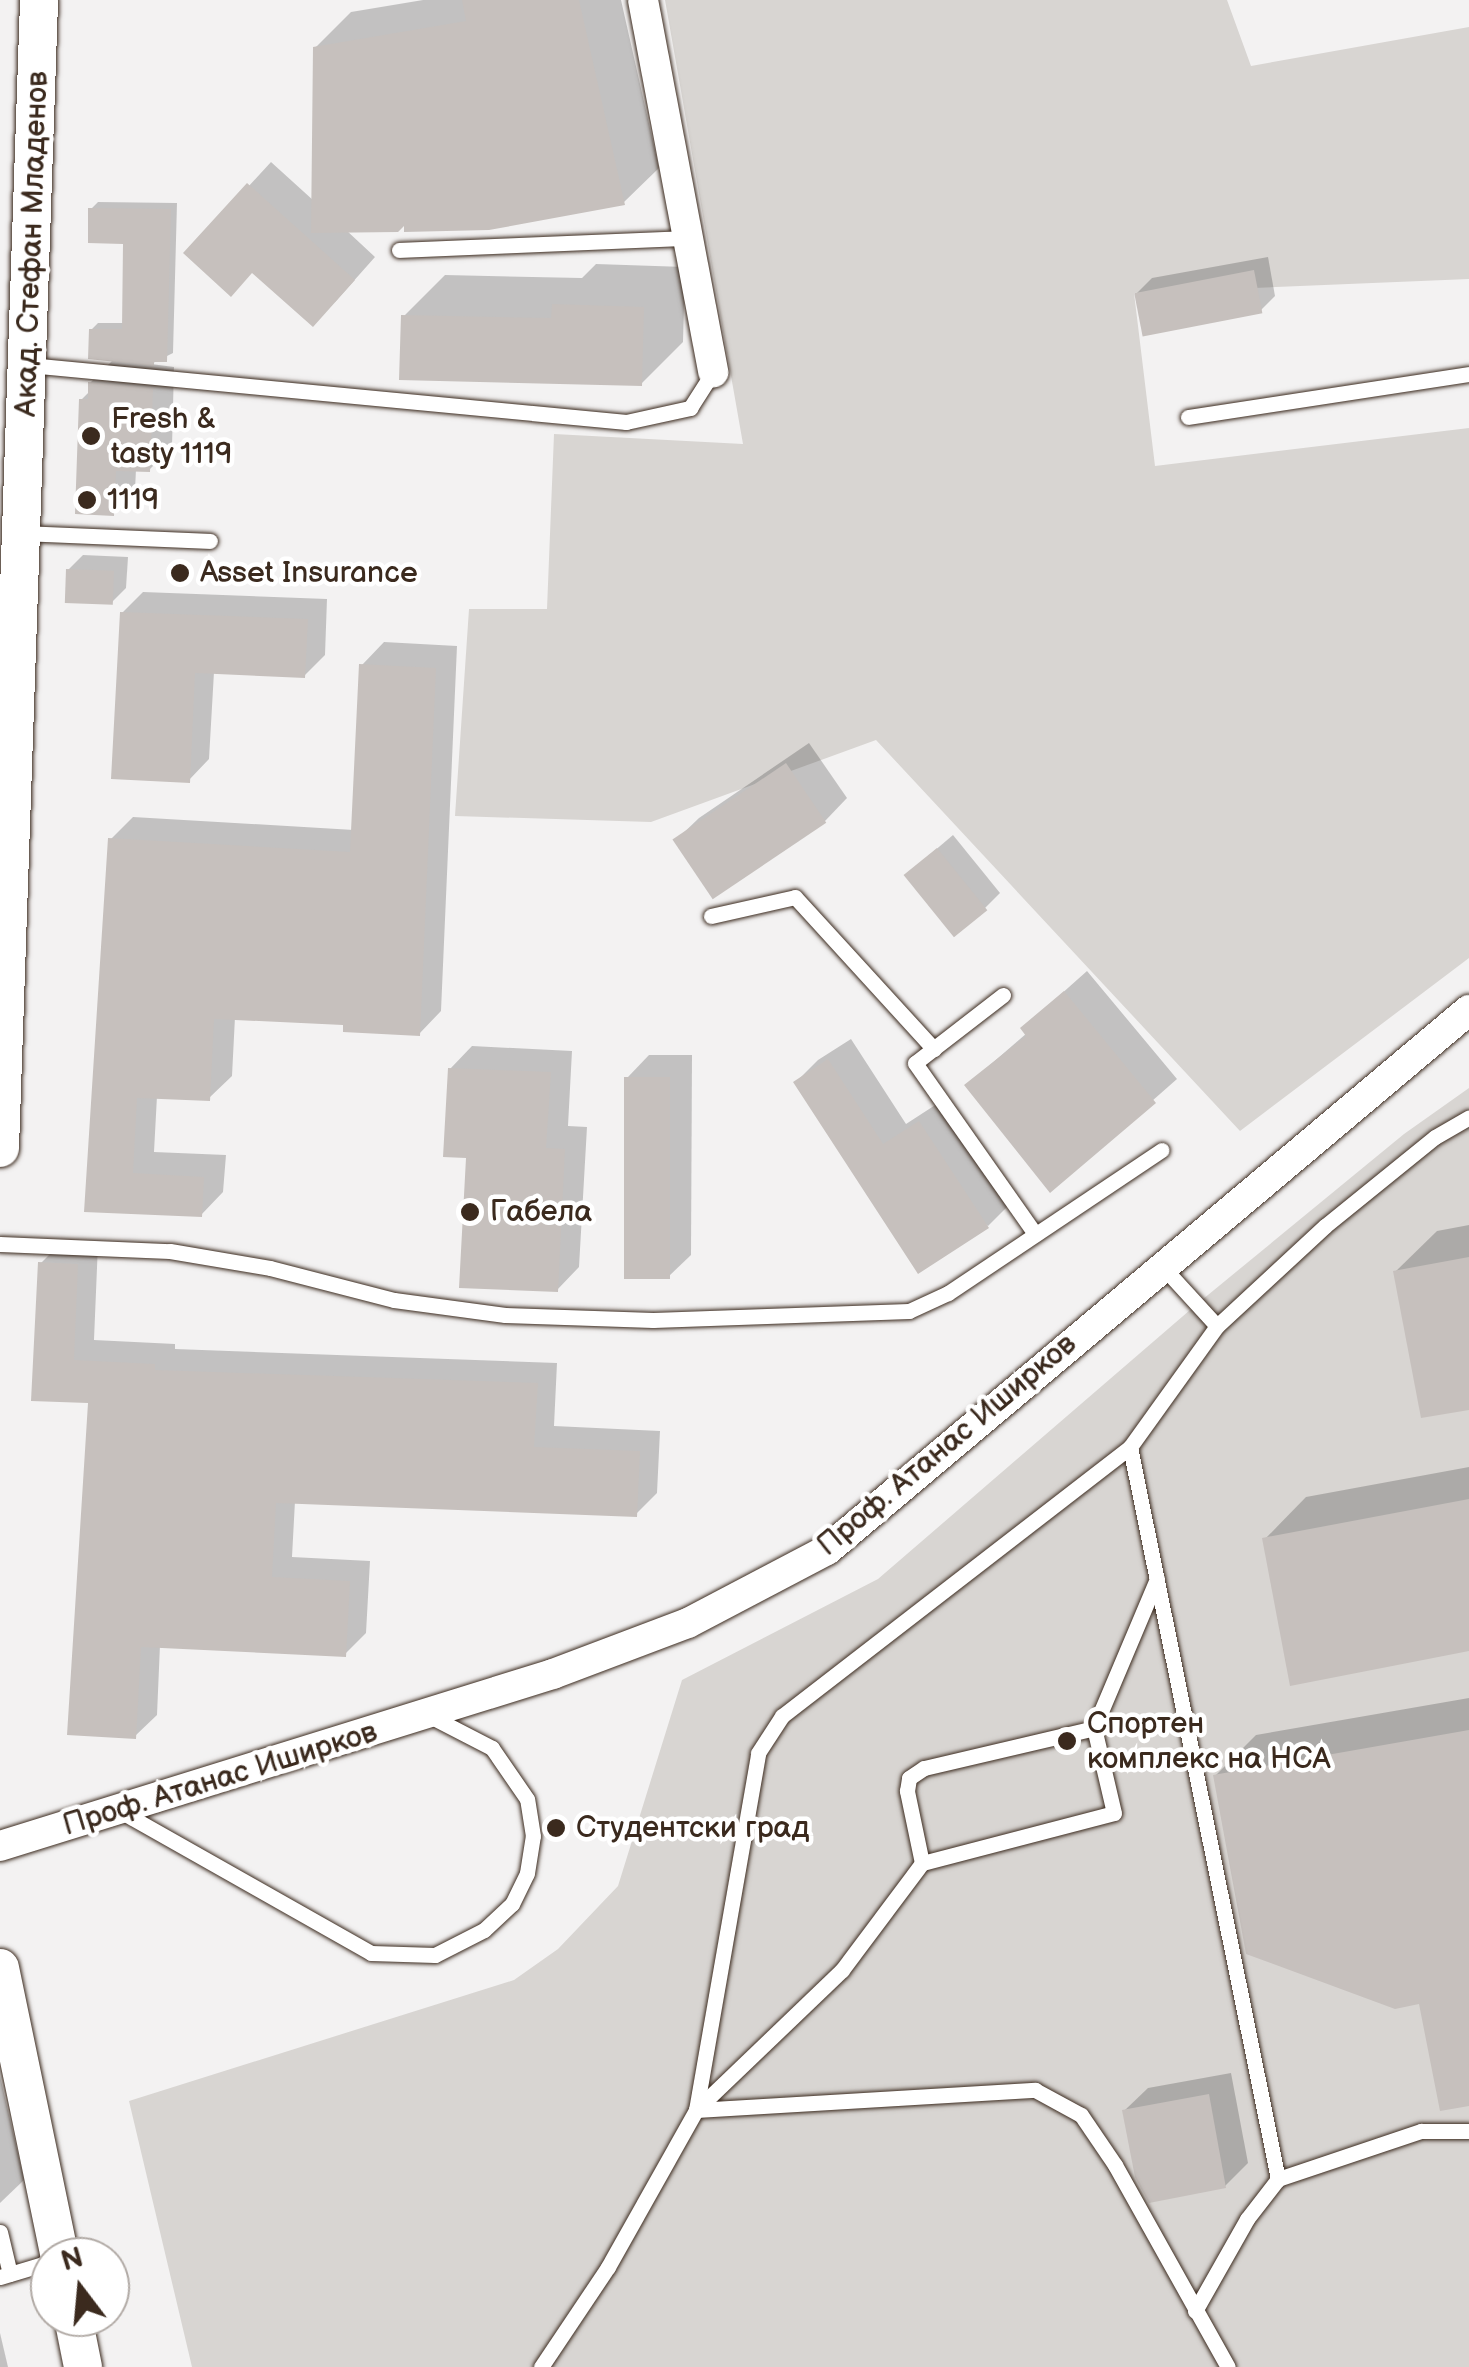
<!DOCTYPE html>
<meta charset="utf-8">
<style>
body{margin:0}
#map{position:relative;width:1469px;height:2367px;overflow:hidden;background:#f3f2f2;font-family:"Balsamiq Sans",sans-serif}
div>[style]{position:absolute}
.green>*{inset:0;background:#d8d5d2}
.shadow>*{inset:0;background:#0003}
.building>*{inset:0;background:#c6c0bd;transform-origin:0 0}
.roads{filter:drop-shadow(0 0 2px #3b2a1e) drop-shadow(0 0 2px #3b2a1e)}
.service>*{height:15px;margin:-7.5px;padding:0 7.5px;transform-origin:7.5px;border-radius:7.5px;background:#fff}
.minor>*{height:30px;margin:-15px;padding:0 15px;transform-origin:15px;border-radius:15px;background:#fff}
.tertiary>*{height:38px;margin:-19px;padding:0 19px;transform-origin:19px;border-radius:19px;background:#fff}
.dots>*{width:28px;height:28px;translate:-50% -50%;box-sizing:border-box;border:5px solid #fff;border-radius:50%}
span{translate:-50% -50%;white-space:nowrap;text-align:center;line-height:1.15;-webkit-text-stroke:9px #fff;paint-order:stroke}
.street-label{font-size:30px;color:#3b2a1e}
.poi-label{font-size:30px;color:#3b2a1e}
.left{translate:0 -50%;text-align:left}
.north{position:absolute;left:30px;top:2237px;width:100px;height:100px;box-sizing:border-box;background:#fff;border:2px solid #b1aaa5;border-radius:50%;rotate:344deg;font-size:28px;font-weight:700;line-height:40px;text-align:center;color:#3b2a1e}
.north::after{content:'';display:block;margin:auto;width:35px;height:45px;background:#3b2a1e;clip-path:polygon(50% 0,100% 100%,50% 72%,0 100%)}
</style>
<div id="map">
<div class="green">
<i style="clip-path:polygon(665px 0,1227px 0,1251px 66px,1469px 27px,1469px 279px,1134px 293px,1155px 466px,1469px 428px,1469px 958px,1240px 1131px,876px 740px,651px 822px,455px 816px,469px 609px,547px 609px,554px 434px,743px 444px)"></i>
<i style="clip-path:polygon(1469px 1088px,1469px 2367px,192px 2367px,129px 2101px,514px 1980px,558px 1949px,618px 1886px,682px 1680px,878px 1579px,1197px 1304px,1404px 1134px)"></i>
</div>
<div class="shadow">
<i style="clip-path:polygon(423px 0,621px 0,659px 168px,623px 203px,407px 220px,346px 230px,375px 257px,335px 302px,254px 271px,187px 253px,271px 162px,314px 201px,315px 48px,351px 12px)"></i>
<i style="clip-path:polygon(98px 202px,177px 203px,173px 353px,151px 364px,174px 367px,172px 447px,149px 470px,136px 469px,135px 491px,113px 513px,81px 400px,90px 391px,90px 383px,114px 359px,91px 330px,98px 323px,124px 323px,126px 242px,91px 209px)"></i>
<i style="clip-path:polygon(1268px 257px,1275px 296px,1260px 311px,1137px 293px,1152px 278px)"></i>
<i style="clip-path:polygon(596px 264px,685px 267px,683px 342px,641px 384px,404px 316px,445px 275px,582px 278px)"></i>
<i style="clip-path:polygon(83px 555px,128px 557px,126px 588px,111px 603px,68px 570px)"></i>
<i style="clip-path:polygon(143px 592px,327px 599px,325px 655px,304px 676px,214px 672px,209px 759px,189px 780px,122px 613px)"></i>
<i style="clip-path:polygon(384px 642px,457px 646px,441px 1011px,419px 1034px,346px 1023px,235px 1017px,232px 1076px,209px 1098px,157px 1096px,154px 1152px,226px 1155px,223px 1192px,201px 1215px,87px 1210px,110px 840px,133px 817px,354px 830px,362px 665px)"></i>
<i style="clip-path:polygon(809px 743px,847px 798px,825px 821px,715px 896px,676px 840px,699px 818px)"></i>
<i style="clip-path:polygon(953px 835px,1000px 893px,985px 908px,906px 875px)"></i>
<i style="clip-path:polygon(1087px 971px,1177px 1079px,1051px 1190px,967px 1085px,1027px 1033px,1023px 1028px)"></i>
<i style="clip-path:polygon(851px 1039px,906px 1124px,943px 1100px,1010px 1204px,988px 1226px,796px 1082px,818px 1060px)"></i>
<i style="clip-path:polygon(472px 1046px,572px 1051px,568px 1126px,587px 1127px,579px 1267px,557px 1290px,469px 1156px,450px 1069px)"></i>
<i style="clip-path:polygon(649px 1055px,692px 1055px,691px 1255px,668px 1277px,627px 1078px)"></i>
<i style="clip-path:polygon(1469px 1225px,1469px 1407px,1395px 1272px,1437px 1231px)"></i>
<i style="clip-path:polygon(62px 1242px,98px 1244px,94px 1340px,175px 1344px,175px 1349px,557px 1363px,554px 1426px,660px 1431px,657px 1493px,636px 1514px,295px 1501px,292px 1557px,370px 1561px,366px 1633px,345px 1654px,160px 1645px,157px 1715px,135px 1736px,90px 1401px,34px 1399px,41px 1263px)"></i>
<i style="clip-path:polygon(1469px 1467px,1469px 1649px,1265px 1539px,1306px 1497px)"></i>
<i style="clip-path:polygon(1469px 1698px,1469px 2103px,1421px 2001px,1215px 1776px,1256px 1735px)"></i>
<i style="clip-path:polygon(1231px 2073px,1248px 2163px,1225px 2186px,1125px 2110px,1148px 2088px)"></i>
<i style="clip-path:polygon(0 2076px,24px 2180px,0 2203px)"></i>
<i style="clip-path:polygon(0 2333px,8px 2367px,0 2367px)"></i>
</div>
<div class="building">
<i style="clip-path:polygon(462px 0,579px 0,625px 205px,489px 230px,404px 232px,404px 226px,398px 232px,311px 233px,313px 47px,466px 21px)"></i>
<i style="clip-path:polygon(247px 183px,355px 280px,313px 327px,252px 273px,231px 297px,183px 253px)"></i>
<i style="clip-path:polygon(88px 208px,171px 209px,167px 362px,154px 362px,154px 366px,88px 359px,89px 329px,122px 329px,123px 244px,88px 243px)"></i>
<i style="left:1254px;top:270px;width:44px;height:122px;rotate:79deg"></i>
<i style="clip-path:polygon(552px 304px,644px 307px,642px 386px,399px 380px,401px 315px,551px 318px)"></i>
<i style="clip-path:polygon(88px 382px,153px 388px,150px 472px,116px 471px,114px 516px,75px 514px,79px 399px,88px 399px)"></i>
<i style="left:66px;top:569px;width:48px;height:34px;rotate:2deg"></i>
<i style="clip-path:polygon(120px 612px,308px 619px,305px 678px,195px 673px,190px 783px,111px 779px)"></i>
<i style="clip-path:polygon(359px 664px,436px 668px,420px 1036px,343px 1032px,343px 1025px,214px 1019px,210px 1101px,137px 1098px,133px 1173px,204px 1177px,202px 1217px,84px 1212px,108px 838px,350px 852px)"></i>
<i style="left:786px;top:763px;width:72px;height:137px;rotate:56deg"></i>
<i style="left:937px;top:848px;width:80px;height:43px;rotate:51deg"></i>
<i style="clip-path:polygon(1064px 991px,1156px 1103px,1050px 1193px,964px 1085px,1026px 1036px,1020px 1028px)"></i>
<i style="clip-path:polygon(828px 1059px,883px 1144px,919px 1121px,989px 1228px,918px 1274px,793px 1082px)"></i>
<i style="clip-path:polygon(448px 1068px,551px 1072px,546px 1148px,565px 1149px,558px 1292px,459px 1288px,466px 1158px,443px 1157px)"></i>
<i style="left:624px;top:1077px;width:46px;height:202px"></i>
<i style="clip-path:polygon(1469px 1257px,1469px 1410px,1421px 1418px,1393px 1271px)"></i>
<i style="clip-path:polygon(38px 1262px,78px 1264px,74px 1360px,155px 1364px,155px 1370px,538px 1383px,534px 1447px,640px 1451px,637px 1517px,276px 1503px,272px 1577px,350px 1581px,346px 1657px,141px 1647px,136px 1739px,67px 1735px,88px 1403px,31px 1401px)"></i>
<i style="clip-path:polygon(1469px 1499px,1469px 1651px,1290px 1686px,1262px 1538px)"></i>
<i style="clip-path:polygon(1469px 1730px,1469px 2106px,1440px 2111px,1419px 2004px,1395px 2009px,1246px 1954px,1213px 1775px)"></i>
<i style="clip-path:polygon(1209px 2094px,1226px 2188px,1149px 2203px,1135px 2177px,1122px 2110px)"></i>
</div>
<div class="roads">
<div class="service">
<i style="left:399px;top:250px;width:288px;rotate:-2.4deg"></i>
<i style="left:29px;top:365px;width:600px;rotate:5.45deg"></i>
<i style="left:626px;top:422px;width:66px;rotate:-12.3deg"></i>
<i style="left:690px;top:408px;width:43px;rotate:-57.4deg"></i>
<i style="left:1188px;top:417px;width:284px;rotate:-8.7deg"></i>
<i style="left:23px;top:533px;width:187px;rotate:2.4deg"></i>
<i style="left:711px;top:916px;width:86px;rotate:-12.7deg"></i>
<i style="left:795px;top:897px;width:206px;rotate:47.6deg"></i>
<i style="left:1003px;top:995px;width:111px;rotate:142.3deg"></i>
<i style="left:915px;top:1063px;width:209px;rotate:54.9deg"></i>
<i style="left:0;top:1244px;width:170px;rotate:2.4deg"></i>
<i style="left:170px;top:1251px;width:101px;rotate:9.6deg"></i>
<i style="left:270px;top:1268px;width:128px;rotate:14.5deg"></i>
<i style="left:394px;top:1300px;width:112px;rotate:7.7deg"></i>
<i style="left:505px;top:1315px;width:148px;rotate:1.9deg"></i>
<i style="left:653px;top:1320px;width:256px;rotate:-2deg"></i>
<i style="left:909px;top:1311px;width:43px;rotate:-24.8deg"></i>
<i style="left:948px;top:1293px;width:257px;rotate:-33.8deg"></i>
<i style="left:1162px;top:1266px;width:81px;rotate:47.5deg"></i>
<i style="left:1217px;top:1326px;width:147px;rotate:-42.8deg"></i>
<i style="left:1325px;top:1226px;width:141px;rotate:-39deg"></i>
<i style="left:1435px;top:1137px;width:39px;rotate:-30deg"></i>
<i style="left:1130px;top:1447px;width:747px;rotate:78.57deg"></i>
<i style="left:120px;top:1811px;width:288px;rotate:29.5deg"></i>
<i style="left:371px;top:1953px;width:64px;rotate:1.8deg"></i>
<i style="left:435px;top:1955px;width:55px;rotate:-27deg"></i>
<i style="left:484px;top:1930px;width:38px;rotate:-43deg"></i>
<i style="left:512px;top:1904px;width:34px;rotate:-64deg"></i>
<i style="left:527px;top:1873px;width:37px;rotate:-81deg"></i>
<i style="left:533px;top:1836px;width:37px;rotate:-99deg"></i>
<i style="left:527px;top:1799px;width:62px;rotate:-124.5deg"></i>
<i style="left:492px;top:1748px;width:72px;rotate:-152.7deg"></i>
<i style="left:922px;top:1863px;width:74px;rotate:-101.8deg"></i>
<i style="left:907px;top:1791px;width:13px;rotate:-81deg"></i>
<i style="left:909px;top:1778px;width:18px;rotate:-34deg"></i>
<i style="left:924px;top:1768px;width:175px;rotate:-13.2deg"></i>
<i style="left:696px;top:2110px;width:362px;rotate:-80.1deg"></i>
<i style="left:758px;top:1753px;width:44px;rotate:-57deg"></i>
<i style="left:782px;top:1716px;width:440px;rotate:-37.7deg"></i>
<i style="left:1130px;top:1447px;width:149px;rotate:-54.3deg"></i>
<i style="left:696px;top:2110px;width:340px;rotate:-3.4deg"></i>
<i style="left:1035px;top:2090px;width:52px;rotate:28.5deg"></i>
<i style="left:1081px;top:2115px;width:60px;rotate:55.8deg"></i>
<i style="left:1115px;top:2165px;width:231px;rotate:60.8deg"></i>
<i style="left:0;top:2232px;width:43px;rotate:76.6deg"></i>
<i style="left:0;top:2277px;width:52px;rotate:-16.7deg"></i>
<i style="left:1195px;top:2311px;width:106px;rotate:-60.5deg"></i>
<i style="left:1247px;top:2219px;width:51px;rotate:-52.2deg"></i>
<i style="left:1278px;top:2179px;width:151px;rotate:-18.6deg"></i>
<i style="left:1421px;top:2131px;width:48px"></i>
<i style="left:541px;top:2367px;width:120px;rotate:-56.2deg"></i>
<i style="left:608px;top:2267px;width:180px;rotate:-60.7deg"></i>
<i style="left:696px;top:2110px;width:202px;rotate:-43.8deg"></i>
<i style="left:842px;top:1970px;width:134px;rotate:-53.2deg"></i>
<i style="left:922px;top:1863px;width:198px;rotate:-14.6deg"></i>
<i style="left:1114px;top:1813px;width:87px;rotate:-103.2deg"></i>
<i style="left:1094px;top:1728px;width:162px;rotate:-67.1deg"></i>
</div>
<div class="minor">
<i style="left:643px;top:0;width:379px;rotate:79.3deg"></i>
<i style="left:0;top:1846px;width:579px;rotate:-17.28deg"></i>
<i style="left:553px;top:1674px;width:144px;rotate:-20.7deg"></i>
<i style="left:688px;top:1623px;width:157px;rotate:-27.7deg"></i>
<i style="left:827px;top:1550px;width:839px;rotate:-40.07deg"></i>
</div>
<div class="tertiary">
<i style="left:0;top:1148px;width:1149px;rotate:-88.05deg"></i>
<i style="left:0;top:1968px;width:295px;rotate:78.3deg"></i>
<i style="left:73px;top:2317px;width:51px;rotate:78.7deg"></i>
</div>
</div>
<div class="dots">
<i style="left:91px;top:436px;background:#3b2a1e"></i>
<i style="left:87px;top:500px;background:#3b2a1e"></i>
<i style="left:180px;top:573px;background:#3b2a1e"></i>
<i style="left:470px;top:1212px;background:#3b2a1e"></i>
<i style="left:1067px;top:1741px;background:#3b2a1e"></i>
<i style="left:556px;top:1828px;background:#3b2a1e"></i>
</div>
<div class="street-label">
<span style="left:32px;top:244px;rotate:-88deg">Акад. Стефан Младенов</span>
<span style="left:947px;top:1445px;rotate:-40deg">Проф. Атанас Иширков</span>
<span style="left:220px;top:1779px;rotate:-17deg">Проф. Атанас Иширков</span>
</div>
<div class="poi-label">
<span class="left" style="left:111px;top:436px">Fresh &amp;<br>tasty 1119</span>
<span class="left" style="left:107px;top:500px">1119</span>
<span class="left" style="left:200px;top:573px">Asset Insurance</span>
<span class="left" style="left:490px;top:1212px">Габела</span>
<span class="left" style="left:1087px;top:1741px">Спортен<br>комплекс на НСА</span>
<span class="left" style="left:576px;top:1828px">Студентски град</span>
</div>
<div class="north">N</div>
</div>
